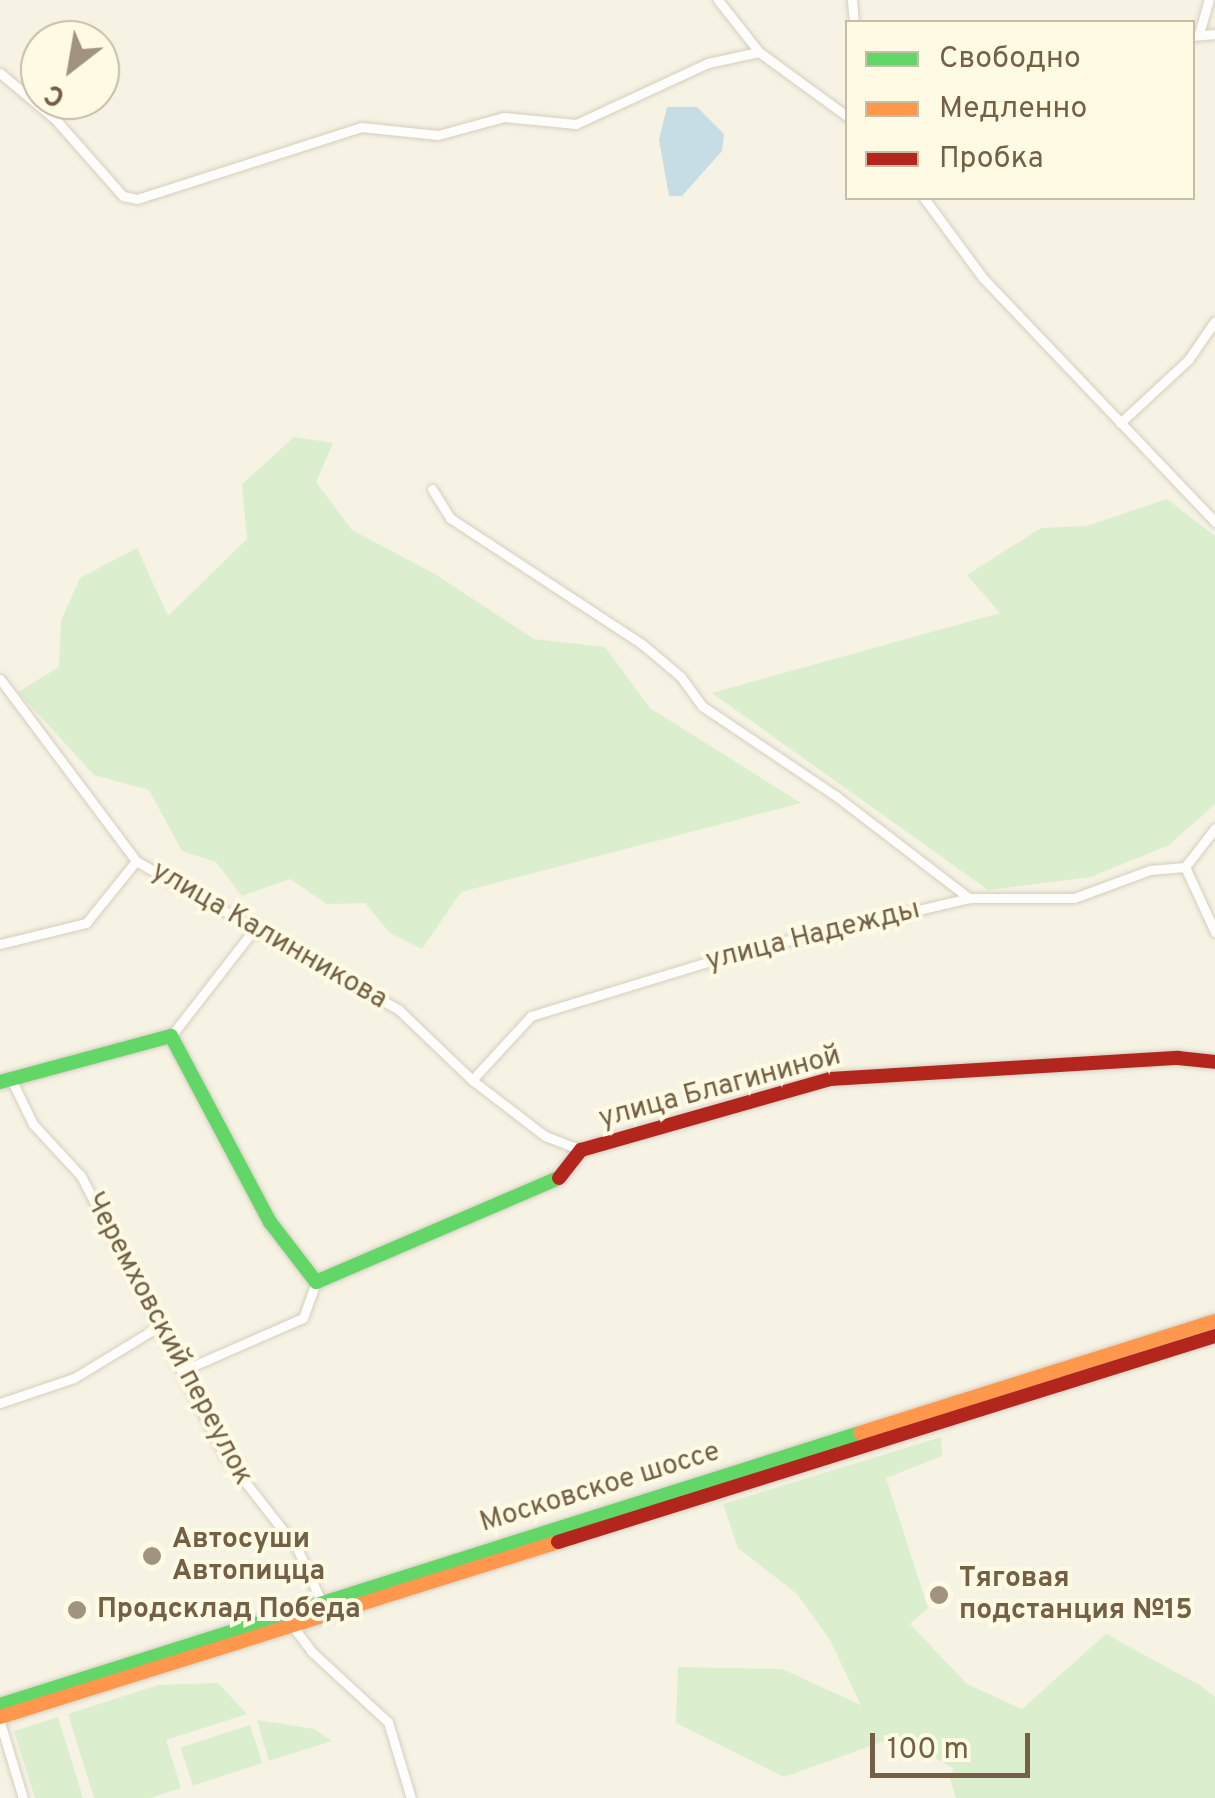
<!DOCTYPE html>
<meta charset="utf-8">
<style>
body{margin:0}
#map{position:relative;width:1215px;height:1798px;overflow:hidden;background:#f6f3e4;font-family:Overpass,sans-serif}
div>[style]{position:absolute}
.green>*{inset:0;background:#dbeece;transform-origin:0 0}
.water>*{inset:0;background:#c6dde5}
.roads{filter:drop-shadow(0 0 2px #d5cec0) drop-shadow(0 0 2px #d5cec0)}
.street>*{height:9px;margin:-4.5px;padding:0 4.5px;transform-origin:4.5px;border-radius:4.5px;background:#fefdfb}
.fast>*{height:14px;margin:-7px;padding:0 7px;transform-origin:7px;border-radius:7px;background:#63d668}
.slow>*{height:14px;margin:-7px;padding:0 7px;transform-origin:7px;border-radius:7px;background:#ff974d}
.jam>*{height:14px;margin:-7px;padding:0 7px;transform-origin:7px;border-radius:7px;background:#b3261e}
.dots>*{width:28px;height:28px;translate:-50% -50%;box-sizing:border-box;border:5px solid #fffae4;border-radius:50%}
span{translate:-50% -50%;white-space:nowrap;text-align:center;line-height:1.15;-webkit-text-stroke:8px #fffae4;paint-order:stroke}
.street-label{font-size:28px;color:#736045}
.poi-label{font-size:28px;color:#736045;font-weight:700}
.left{translate:0 -50%;text-align:left}
.legend{position:absolute;left:845px;top:20px;width:350px;height:180px;box-sizing:border-box;background:#fffae4;border:2px solid #c7bca4;margin:0;padding:12px 18px;list-style:none;font-size:30px;color:#736045}
.legend li{display:flex;align-items:center;gap:20px;height:50px}
.legend b{width:50px;border:2px solid #c7bca4}
.north{position:absolute;left:20px;top:20px;width:100px;height:100px;box-sizing:border-box;background:#fffae4;border:2px solid #c7bca4;border-radius:50%;rotate:211deg;font-size:28px;font-weight:700;line-height:40px;text-align:center;color:#736045}
.north::after{content:'';display:block;margin:auto;width:35px;height:45px;background:#a1937d;clip-path:polygon(50% 0,100% 100%,50% 72%,0 100%)}
.scale{position:absolute;left:870px;top:1733px;width:160px;height:45px;box-sizing:border-box;border:5px solid #736045;border-top:0;padding-left:12px;font-size:30px;line-height:35px;white-space:nowrap;color:#736045;-webkit-text-stroke:8px #fffae4;paint-order:stroke}
</style>
<div id="map">
<div class="green">
<i style="clip-path:polygon(294px 437px,333px 443px,316px 482px,352px 530px,435px 574px,534px 639px,605px 647px,650px 708px,801px 803px,461px 892px,422px 949px,390px 933px,365px 903px,327px 904px,290px 879px,242px 896px,216px 862px,182px 851px,149px 790px,94px 775px,18px 692px,59px 667px,61px 621px,80px 578px,137px 548px,168px 616px,247px 539px,242px 484px)"></i>
<i style="clip-path:polygon(1167px 499px,1215px 536px,1215px 804px,1169px 845px,1091px 877px,988px 890px,712px 693px,1000px 613px,967px 575px,1041px 528px,1087px 526px)"></i>
<i style="clip-path:polygon(941px 1437px,942px 1456px,886px 1478px,928px 1608px,910px 1624px,967px 1684px,1022px 1709px,1106px 1634px,1201px 1686px,1215px 1697px,1215px 1798px,956px 1798px,949px 1775px,954px 1769px,898px 1736px,784px 1777px,676px 1723px,678px 1667px,782px 1669px,861px 1705px,830px 1640px,797px 1594px,738px 1548px,723px 1504px)"></i>
<i style="clip-path:polygon(218px 1683px,247px 1714px,166px 1740px,181px 1788px,150px 1798px,94px 1798px,68px 1714px,158px 1685px)"></i>
<i style="clip-path:polygon(58px 1717px,83px 1798px,35px 1798px,14px 1731px)"></i>
<i style="clip-path:polygon(257px 1720px,314px 1729px,332px 1741px,269px 1761px)"></i>
<i style="left:250px;top:1725px;width:40px;height:73px;rotate:72deg"></i>
</div>
<div class="water">
<i style="clip-path:polygon(667px 107px,697px 107px,724px 134px,722px 151px,682px 196px,669px 196px,659px 140px)"></i>
</div>
<div class="roads">
<div class="street">
<i style="left:718px;top:0;width:66px;rotate:51.7deg"></i>
<i style="left:759px;top:52px;width:110px;rotate:36.1deg"></i>
<i style="left:852px;top:0;width:22px;rotate:85deg"></i>
<i style="left:1199px;top:34px;width:35px;rotate:-74deg"></i>
<i style="left:1192px;top:36px;width:23px;rotate:-5deg"></i>
<i style="left:0;top:73px;width:72px;rotate:39.9deg"></i>
<i style="left:55px;top:119px;width:103px;rotate:48.6deg"></i>
<i style="left:123px;top:196px;width:14px;rotate:12deg"></i>
<i style="left:137px;top:199px;width:235px;rotate:-17.8deg"></i>
<i style="left:361px;top:127px;width:77px;rotate:5.9deg"></i>
<i style="left:438px;top:135px;width:68px;rotate:-15.3deg"></i>
<i style="left:504px;top:117px;width:72px;rotate:5.6deg"></i>
<i style="left:576px;top:124px;width:145px;rotate:-24.8deg"></i>
<i style="left:708px;top:63px;width:52px;rotate:-12.2deg"></i>
<i style="left:924px;top:198px;width:99px;rotate:53.6deg"></i>
<i style="left:983px;top:278px;width:337px;rotate:46.4deg"></i>
<i style="left:1120px;top:423px;width:93px;rotate:-42.8deg"></i>
<i style="left:1188px;top:360px;width:47px;rotate:-55.3deg"></i>
<i style="left:432px;top:489px;width:34px;rotate:58deg"></i>
<i style="left:450px;top:518px;width:230px;rotate:33.3deg"></i>
<i style="left:642px;top:644px;width:51px;rotate:40.2deg"></i>
<i style="left:681px;top:677px;width:36px;rotate:54deg"></i>
<i style="left:702px;top:706px;width:161px;rotate:33.9deg"></i>
<i style="left:836px;top:796px;width:168px;rotate:37.5deg"></i>
<i style="left:0;top:679px;width:227px;rotate:53.2deg"></i>
<i style="left:136px;top:861px;width:301px;rotate:29.5deg"></i>
<i style="left:398px;top:1009px;width:103px;rotate:43.8deg"></i>
<i style="left:472px;top:1080px;width:92px;rotate:37.5deg"></i>
<i style="left:545px;top:1136px;width:39px;rotate:21deg"></i>
<i style="left:1185px;top:867px;width:72px;rotate:65.2deg"></i>
<i style="left:1185px;top:867px;width:49px;rotate:-52.4deg"></i>
<i style="left:0;top:944px;width:89px;rotate:-13.7deg"></i>
<i style="left:86px;top:923px;width:80px;rotate:-51.1deg"></i>
<i style="left:171px;top:1036px;width:137px;rotate:-52.1deg"></i>
<i style="left:11px;top:1079px;width:50px;rotate:63.9deg"></i>
<i style="left:33px;top:1124px;width:71px;rotate:47.3deg"></i>
<i style="left:81px;top:1176px;width:315px;rotate:62.8deg"></i>
<i style="left:225px;top:1456px;width:117px;rotate:52deg"></i>
<i style="left:297px;top:1548px;width:58px;rotate:65.6deg"></i>
<i style="left:472px;top:1080px;width:87px;rotate:-47.3deg"></i>
<i style="left:531px;top:1016px;width:222px;rotate:-17deg"></i>
<i style="left:743px;top:951px;width:232px;rotate:-13.2deg"></i>
<i style="left:969px;top:898px;width:105px"></i>
<i style="left:1074px;top:898px;width:81px;rotate:-20.2deg"></i>
<i style="left:1150px;top:870px;width:35px;rotate:-5deg"></i>
<i style="left:184px;top:1370px;width:130px;rotate:-23.6deg"></i>
<i style="left:303px;top:1318px;width:38px;rotate:-70deg"></i>
<i style="left:0;top:1403px;width:78px;rotate:-18.7deg"></i>
<i style="left:74px;top:1378px;width:102px;rotate:-31.3deg"></i>
<i style="left:291px;top:1624px;width:34px;rotate:53deg"></i>
<i style="left:311px;top:1651px;width:105px;rotate:42.7deg"></i>
<i style="left:388px;top:1722px;width:79px;rotate:73.2deg"></i>
<i style="left:0;top:1722px;width:79px;rotate:73.2deg"></i>
</div>
<div class="fast">
<i style="left:0;top:1082px;width:177px;rotate:-15.1deg"></i>
<i style="left:171px;top:1036px;width:211px;rotate:62deg"></i>
<i style="left:270px;top:1222px;width:76px;rotate:52.5deg"></i>
<i style="left:316px;top:1282px;width:264px;rotate:-23.2deg"></i>
<i style="left:0;top:1705px;width:902px;rotate:-17.55deg"></i>
</div>
<div class="slow">
<i style="left:860px;top:1433px;width:372px;rotate:-17.5deg"></i>
<i style="left:0;top:1717px;width:585px;rotate:-17.41deg"></i>
</div>
<div class="jam">
<i style="left:559px;top:1178px;width:36px;rotate:-52deg"></i>
<i style="left:581px;top:1150px;width:259px;rotate:-15.9deg"></i>
<i style="left:830px;top:1079px;width:349px;rotate:-3.5deg"></i>
<i style="left:1178px;top:1058px;width:37px;rotate:6deg"></i>
<i style="left:558px;top:1542px;width:689px;rotate:-17.41deg"></i>
</div>
</div>
<div class="dots">
<i style="left:152px;top:1556px;background:#a1937d"></i>
<i style="left:939px;top:1595px;background:#a1937d"></i>
<i style="left:77px;top:1610px;background:#a1937d"></i>
</div>
<div class="street-label">
<span style="left:269px;top:936px;rotate:30deg">улица Калинникова</span>
<span style="left:813px;top:936px;rotate:-14deg">улица Надежды</span>
<span style="left:720px;top:1088px;rotate:-15deg">улица Благининой</span>
<span style="left:168px;top:1339px;rotate:62deg">Черемховский переулок</span>
<span style="left:600px;top:1488px;rotate:-17deg">Московское шоссе</span>
</div>
<div class="poi-label">
<span class="left" style="left:172px;top:1556px">Автосуши<br>Автопицца</span>
<span class="left" style="left:959px;top:1595px">Тяговая<br>подстанция №15</span>
<span class="left" style="left:97px;top:1610px">Продсклад Победа</span>
</div>
<ul class="legend">
<li><b style="height:12px;background:#63d668"></b>Свободно</li>
<li><b style="height:12px;background:#ff974d"></b>Медленно</li>
<li><b style="height:12px;background:#b3261e"></b>Пробка</li>
</ul>
<div class="north">С</div>
<div class="scale">100 m</div>
</div>
